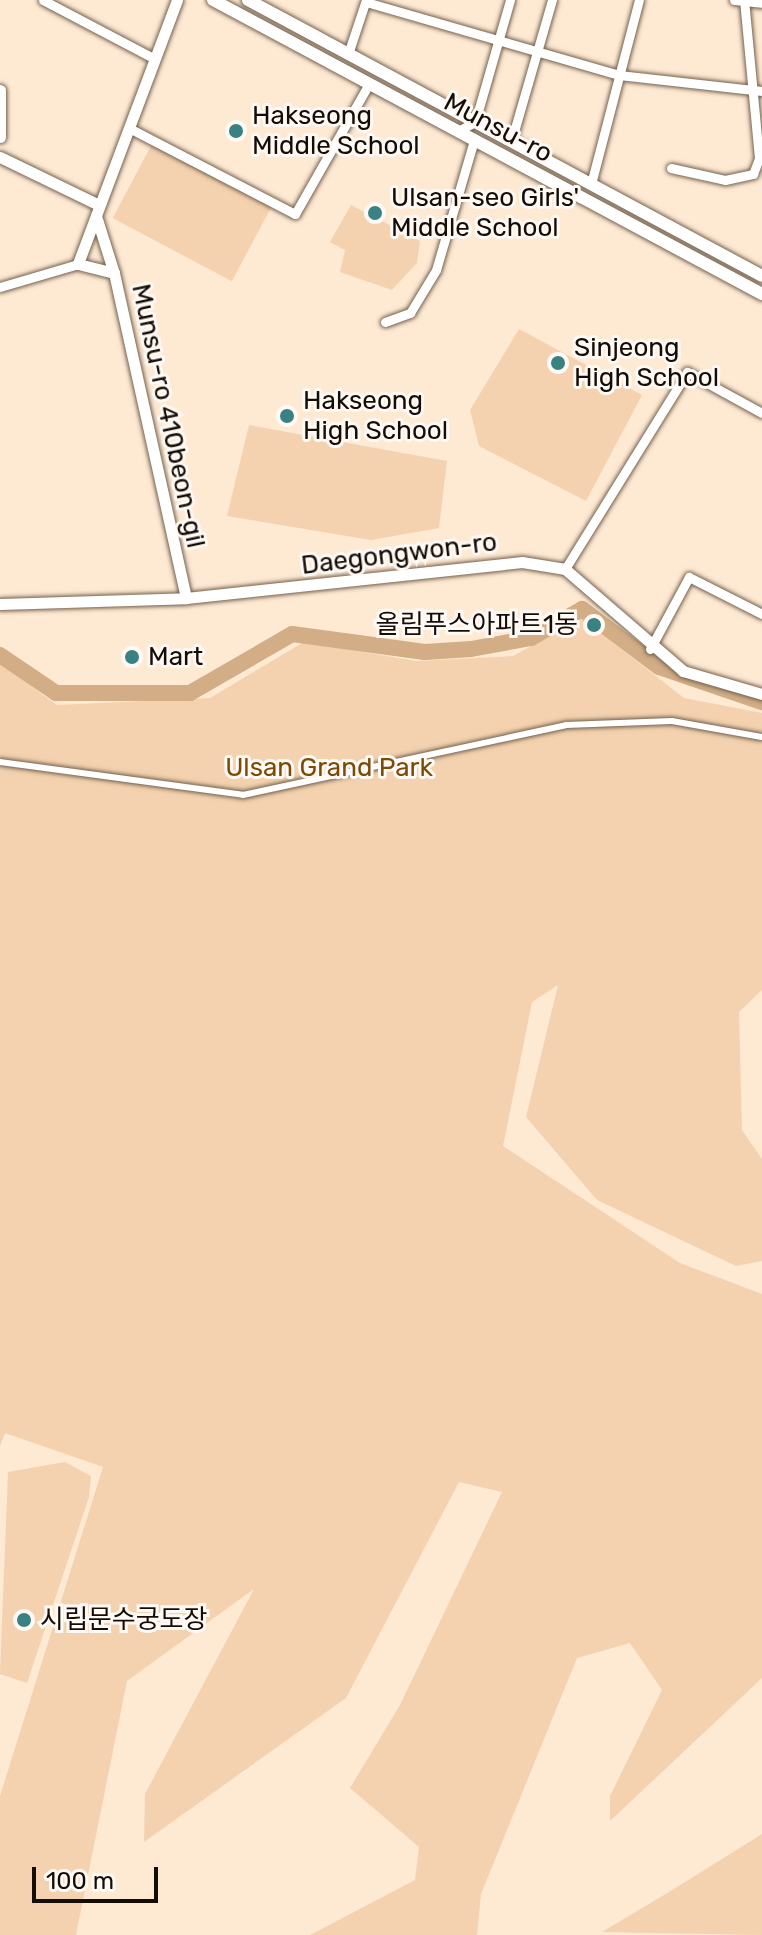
<!DOCTYPE html>
<meta charset="utf-8">
<style>
body{margin:0}
#map{position:relative;width:762px;height:1935px;overflow:hidden;background:#fee9d3;font-family:Rubik,"Noto Sans KR",sans-serif}
div>[style]{position:absolute}
.green>*{inset:0;background:#f4d2af;transform-origin:0 0}
.river>*{height:16px;margin:-8px;padding:0 8px;transform-origin:8px;border-radius:8px;background:#d2ad86}
.roads{filter:drop-shadow(0 0 2px #74614e) drop-shadow(0 0 2px #74614e)}
.pedestrian>*{height:6px;margin:-3px;padding:0 3px;transform-origin:3px;border-radius:3px;background:#fff}
.minor>*{height:9px;margin:-4.5px;padding:0 4.5px;transform-origin:4.5px;border-radius:4.5px;background:#fff}
.tertiary>*{height:11px;margin:-5.5px;padding:0 5.5px;transform-origin:5.5px;border-radius:5.5px;background:#fff}
.secondary>*{height:12px;margin:-6px;padding:0 6px;transform-origin:6px;border-radius:6px;background:#fff}
.dots>*{width:22px;height:22px;translate:-50% -50%;box-sizing:border-box;border:4px solid #fef9f5;border-radius:50%}
span{translate:-50% -50%;white-space:nowrap;text-align:center;line-height:1.15;-webkit-text-stroke:6px #fef9f5;paint-order:stroke}
.poi-label{font-size:26px;color:#140d06}
.left{translate:0 -50%;text-align:left}
.right{translate:-100% -50%;text-align:right}
.street-label{font-size:26px;color:#140d06}
.park-label{font-size:26px;color:#7b4b05}
.scale{position:absolute;left:32px;top:1867px;width:126px;height:36px;box-sizing:border-box;border:4px solid #140d06;border-top:0;padding-left:10px;font-size:24px;line-height:28px;white-space:nowrap;color:#140d06;-webkit-text-stroke:6px #fef9f5;paint-order:stroke}
</style>
<div id="map">
<div class="green">
<i style="left:153px;top:142px;width:135px;height:86px;rotate:28deg"></i>
<i style="clip-path:polygon(351px 205px,420px 241px,417px 263px,392px 290px,340px 272px,345px 250px,330px 242px)"></i>
<i style="clip-path:polygon(519px 329px,642px 395px,586px 501px,479px 446px,470px 410px)"></i>
<i style="clip-path:polygon(249px 425px,447px 461px,439px 528px,371px 540px,227px 516px)"></i>
<i style="clip-path:polygon(582px 618px,684px 698px,762px 713px,762px 990px,739px 1012px,742px 1130px,762px 1159px,762px 1261px,736px 1266px,597px 1200px,526px 1117px,558px 985px,532px 1002px,503px 1146px,680px 1263px,762px 1294px,762px 1678px,610px 1821px,610px 1796px,662px 1690px,630px 1643px,577px 1658px,481px 1894px,477px 1935px,310px 1935px,415px 1880px,419px 1847px,350px 1788px,400px 1705px,502px 1492px,459px 1482px,346px 1698px,144px 1842px,145px 1794px,254px 1589px,127px 1681px,76px 1935px,0 1935px,0 1796px,103px 1467px,5px 1433px,0 1446px,0 663px,57px 705px,210px 698px,304px 642px,416px 661px,513px 656px)"></i>
<i style="clip-path:polygon(65px 1462px,91px 1476px,89px 1497px,27px 1683px,0 1674px,8px 1472px)"></i>
<i style="clip-path:polygon(762px 1834px,762px 1935px,602px 1932px,669px 1892px)"></i>
</div>
<div class="river">
<i style="left:0;top:655px;width:68px;rotate:34.2deg"></i>
<i style="left:56px;top:693px;width:134px"></i>
<i style="left:190px;top:693px;width:118px;rotate:-30deg"></i>
<i style="left:292px;top:634px;width:134px;rotate:7.7deg"></i>
<i style="left:425px;top:652px;width:46px;rotate:-3.7deg"></i>
<i style="left:471px;top:649px;width:61px;rotate:-10.4deg"></i>
<i style="left:531px;top:638px;width:59px;rotate:-29.6deg"></i>
<i style="left:582px;top:609px;width:96px;rotate:37deg"></i>
<i style="left:659px;top:667px;width:109px;rotate:18.8deg"></i>
</div>
<div class="roads">
<div class="pedestrian">
<i style="left:0;top:762px;width:245px;rotate:7.7deg"></i>
<i style="left:243px;top:795px;width:330px;rotate:-12.2deg"></i>
<i style="left:566px;top:725px;width:106px;rotate:-2.2deg"></i>
<i style="left:672px;top:721px;width:91px;rotate:10.1deg"></i>
</div>
<div class="minor">
<i style="left:43px;top:0;width:127px;rotate:27.8deg"></i>
<i style="left:734px;top:0;width:28px;rotate:6deg"></i>
<i style="left:366px;top:2px;width:263px;rotate:16.1deg"></i>
<i style="left:619px;top:75px;width:144px;rotate:6.4deg"></i>
<i style="left:348px;top:54px;width:57px;rotate:-71.6deg"></i>
<i style="left:129px;top:128px;width:187px;rotate:27.4deg"></i>
<i style="left:295px;top:214px;width:150px;rotate:-60.4deg"></i>
<i style="left:458px;top:131px;width:19px;rotate:-28deg"></i>
<i style="left:475px;top:122px;width:127px;rotate:-74deg"></i>
<i style="left:511px;top:142px;width:148px;rotate:-73.9deg"></i>
<i style="left:671px;top:168px;width:55px;rotate:12.5deg"></i>
<i style="left:725px;top:180px;width:29px;rotate:-12deg"></i>
<i style="left:753px;top:174px;width:17px;rotate:-69deg"></i>
<i style="left:759px;top:158px;width:159px;rotate:-95.4deg"></i>
<i style="left:591px;top:184px;width:190px;rotate:-75.4deg"></i>
<i style="left:0;top:287px;width:81px;rotate:-16.4deg"></i>
<i style="left:385px;top:322px;width:27px;rotate:-20deg"></i>
<i style="left:410px;top:313px;width:50px;rotate:-58.8deg"></i>
<i style="left:436px;top:270px;width:135px;rotate:-73.7deg"></i>
<i style="left:565px;top:569px;width:232px;rotate:-58.2deg"></i>
<i style="left:687px;top:372px;width:85px;rotate:28.7deg"></i>
<i style="left:650px;top:649px;width:82px;rotate:-61.6deg"></i>
<i style="left:689px;top:577px;width:82px;rotate:26.9deg"></i>
</div>
<div class="tertiary">
<i style="left:177px;top:0;width:282px;rotate:110.6deg"></i>
<i style="left:78px;top:264px;width:37px;rotate:14deg"></i>
<i style="left:114px;top:273px;width:333px;rotate:77.5deg"></i>
<i style="left:0;top:90px;width:47px;rotate:90deg"></i>
<i style="left:0;top:157px;width:110px;rotate:25.9deg"></i>
<i style="left:96px;top:216px;width:60px;rotate:72.5deg"></i>
<i style="left:0;top:604px;width:186px;rotate:-1.8deg"></i>
<i style="left:186px;top:598px;width:338px;rotate:-6.1deg"></i>
<i style="left:522px;top:562px;width:44px;rotate:9.2deg"></i>
<i style="left:565px;top:569px;width:156px;rotate:40.8deg"></i>
<i style="left:683px;top:671px;width:82px;rotate:16.2deg"></i>
</div>
<div class="secondary">
<i style="left:213px;top:0;width:623px;rotate:28.17deg"></i>
<i style="left:248px;top:0;width:583px;rotate:28.23deg"></i>
</div>
</div>
<div class="dots">
<i style="left:236px;top:131px;background:#3a8282"></i>
<i style="left:375px;top:213px;background:#3a8282"></i>
<i style="left:558px;top:363px;background:#3a8282"></i>
<i style="left:287px;top:416px;background:#3a8282"></i>
<i style="left:594px;top:625px;background:#3a8282"></i>
<i style="left:132px;top:657px;background:#3a8282"></i>
<i style="left:24px;top:1620px;background:#3a8282"></i>
</div>
<div class="poi-label">
<span class="left" style="left:252px;top:131px">Hakseong<br>Middle School</span>
<span class="left" style="left:391px;top:213px">Ulsan-seo Girls'<br>Middle School</span>
<span class="left" style="left:574px;top:363px">Sinjeong<br>High School</span>
<span class="left" style="left:303px;top:416px">Hakseong<br>High School</span>
<span class="right" style="left:578px;top:625px">올림푸스아파트1동</span>
<span class="left" style="left:148px;top:657px">Mart</span>
<span class="left" style="left:40px;top:1620px">시립문수궁도장</span>
</div>
<div class="street-label">
<span style="left:498px;top:128px;rotate:28deg">Munsu-ro</span>
<span style="left:168px;top:416px;rotate:78deg">Munsu-ro 410beon-gil</span>
<span style="left:399px;top:554px;rotate:-7deg">Daegongwon-ro</span>
</div>
<div class="park-label">
<span style="left:329px;top:768px">Ulsan Grand Park</span>
</div>
<div class="scale">100 m</div>
</div>
